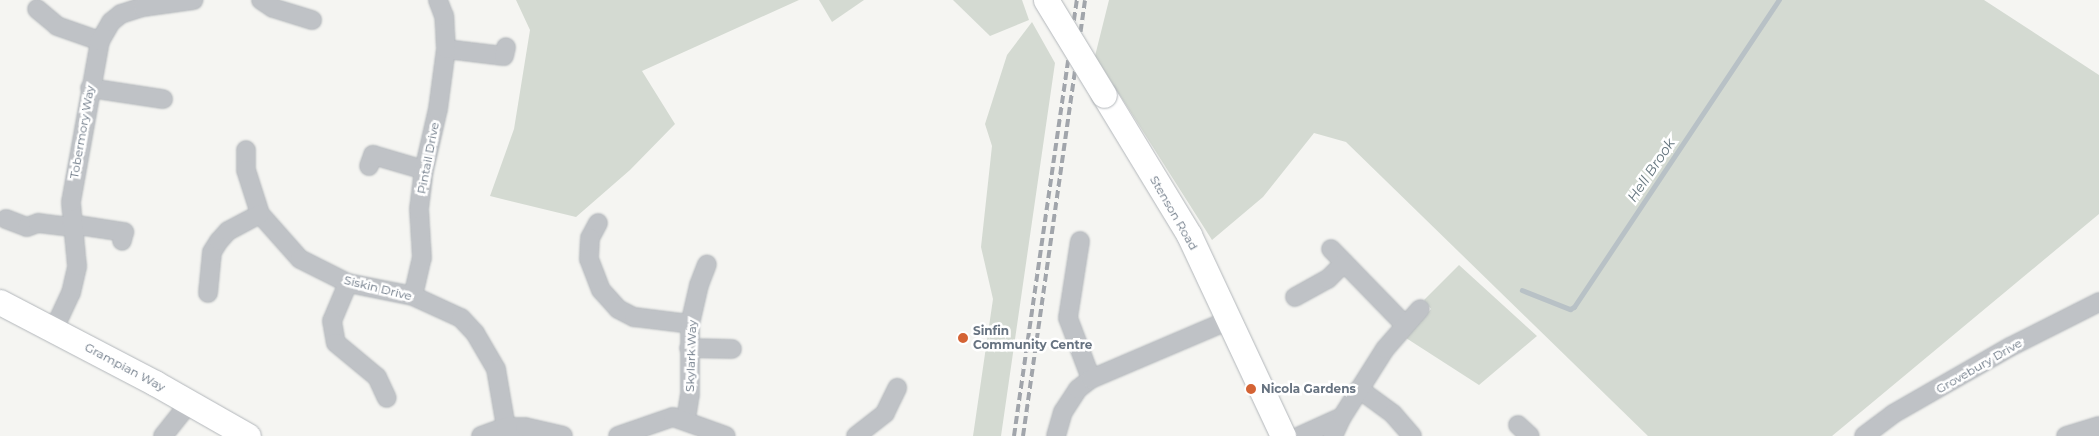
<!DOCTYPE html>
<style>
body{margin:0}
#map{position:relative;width:2099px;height:436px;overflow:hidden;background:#f5f5f2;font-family:Montserrat,sans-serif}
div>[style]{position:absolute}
.green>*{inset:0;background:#d4dad2}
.stream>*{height:4.5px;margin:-2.25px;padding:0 2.25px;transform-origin:2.25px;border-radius:2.25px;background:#b8c1c6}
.roads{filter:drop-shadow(0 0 1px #b2b6ba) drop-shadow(0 0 1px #b2b6ba)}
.street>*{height:18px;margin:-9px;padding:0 9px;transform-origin:9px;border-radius:9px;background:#bfc2c6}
.secondary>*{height:25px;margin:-12.5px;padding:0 12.5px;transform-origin:12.5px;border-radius:12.5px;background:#fff}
.rail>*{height:4px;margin-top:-2px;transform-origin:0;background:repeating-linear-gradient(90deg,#a1a5ab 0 8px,transparent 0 12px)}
.bridges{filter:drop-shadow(0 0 1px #b2b6ba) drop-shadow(0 0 1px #b2b6ba)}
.secondary-bridge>*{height:25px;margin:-12.5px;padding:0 12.5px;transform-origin:12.5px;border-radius:12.5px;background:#fff}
.dots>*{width:14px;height:14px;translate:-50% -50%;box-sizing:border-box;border:2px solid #fff;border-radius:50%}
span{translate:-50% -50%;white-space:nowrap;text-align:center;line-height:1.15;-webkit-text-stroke:5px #fff;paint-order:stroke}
.street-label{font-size:12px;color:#677381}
.poi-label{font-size:12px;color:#677381;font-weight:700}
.left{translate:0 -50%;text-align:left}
.water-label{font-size:14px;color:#63747d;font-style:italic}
</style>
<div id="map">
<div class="green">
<i style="clip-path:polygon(516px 0,799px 0,642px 71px,675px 124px,630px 170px,576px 217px,490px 196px,514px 129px,530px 30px)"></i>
<i style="clip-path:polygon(819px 0,864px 0,832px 22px)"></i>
<i style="clip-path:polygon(953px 0,1022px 0,1029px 20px,990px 36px)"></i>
<i style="clip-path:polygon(1109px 0,1984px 0,2099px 75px,2099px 214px,1832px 436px,1648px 436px,1346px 142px,1314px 133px,1263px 197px,1212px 240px,1095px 56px)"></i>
<i style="clip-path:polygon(1032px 22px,1055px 63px,1001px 436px,973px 436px,993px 299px,981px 247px,992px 146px,985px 124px,1007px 55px)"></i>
<i style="clip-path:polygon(1459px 265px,1537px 336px,1479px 385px,1406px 338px,1431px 309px,1424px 300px)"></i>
</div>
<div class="stream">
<i style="left:1522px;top:290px;width:52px;rotate:21.6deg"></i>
<i style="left:1570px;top:309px;width:4px;rotate:-27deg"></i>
<i style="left:1574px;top:307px;width:369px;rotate:-56.3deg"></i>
</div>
<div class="roads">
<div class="street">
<i style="left:261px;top:0;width:14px;rotate:34deg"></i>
<i style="left:273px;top:8px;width:41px;rotate:17.1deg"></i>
<i style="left:37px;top:9px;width:26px;rotate:40deg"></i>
<i style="left:57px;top:26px;width:46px;rotate:19.2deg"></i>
<i style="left:446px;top:49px;width:58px;rotate:6.9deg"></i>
<i style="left:504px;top:56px;width:9px;rotate:-77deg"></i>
<i style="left:90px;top:88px;width:74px;rotate:8.6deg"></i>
<i style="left:246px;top:150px;width:20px;rotate:90deg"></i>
<i style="left:246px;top:170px;width:46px;rotate:72.3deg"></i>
<i style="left:260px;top:214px;width:60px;rotate:48.4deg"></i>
<i style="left:300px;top:259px;width:54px;rotate:26.6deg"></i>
<i style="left:348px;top:283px;width:66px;rotate:11.3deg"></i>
<i style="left:413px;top:296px;width:53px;rotate:24.6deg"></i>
<i style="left:461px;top:318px;width:21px;rotate:47deg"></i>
<i style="left:475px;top:333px;width:42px;rotate:59.7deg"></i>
<i style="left:496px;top:369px;width:59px;rotate:80.2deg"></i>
<i style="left:369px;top:166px;width:12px;rotate:-70deg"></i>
<i style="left:373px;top:155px;width:53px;rotate:16.4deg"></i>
<i style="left:6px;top:219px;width:22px;rotate:21deg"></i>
<i style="left:27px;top:227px;width:12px;rotate:-20deg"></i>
<i style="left:38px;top:223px;width:34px;rotate:7deg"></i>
<i style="left:598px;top:223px;width:17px;rotate:118deg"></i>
<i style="left:590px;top:238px;width:21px;rotate:93deg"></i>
<i style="left:589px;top:259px;width:33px;rotate:69deg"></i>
<i style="left:601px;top:290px;width:25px;rotate:48deg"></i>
<i style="left:618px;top:309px;width:18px;rotate:27deg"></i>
<i style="left:634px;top:317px;width:56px;rotate:7.1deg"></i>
<i style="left:71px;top:224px;width:54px;rotate:8.6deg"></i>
<i style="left:124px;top:232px;width:9px;rotate:103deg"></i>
<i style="left:1080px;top:241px;width:78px;rotate:98.9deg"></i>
<i style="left:1068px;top:318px;width:65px;rotate:69.3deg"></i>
<i style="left:1331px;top:249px;width:106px;rotate:45.8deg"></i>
<i style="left:348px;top:283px;width:41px;rotate:112.8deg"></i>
<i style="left:332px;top:321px;width:22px;rotate:80deg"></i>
<i style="left:336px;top:343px;width:53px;rotate:39.7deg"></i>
<i style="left:377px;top:377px;width:23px;rotate:65deg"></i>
<i style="left:208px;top:293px;width:41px;rotate:-84.4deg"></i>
<i style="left:212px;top:252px;width:13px;rotate:-58deg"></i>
<i style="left:219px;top:241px;width:13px;rotate:-48deg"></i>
<i style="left:228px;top:231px;width:36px;rotate:-28deg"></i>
<i style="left:413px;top:296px;width:39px;rotate:-77deg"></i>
<i style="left:422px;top:258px;width:49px;rotate:-93.5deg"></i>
<i style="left:419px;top:209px;width:39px;rotate:-83deg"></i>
<i style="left:424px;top:170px;width:63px;rotate:-77.1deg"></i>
<i style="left:438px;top:109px;width:61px;rotate:-82.4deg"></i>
<i style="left:446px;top:49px;width:33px;rotate:-93deg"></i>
<i style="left:444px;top:16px;width:17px;rotate:-111deg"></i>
<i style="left:1295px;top:297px;width:38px;rotate:-29deg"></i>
<i style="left:1328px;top:279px;width:23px;rotate:-45deg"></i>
<i style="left:54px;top:329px;width:40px;rotate:-65deg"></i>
<i style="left:71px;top:293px;width:28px;rotate:-77deg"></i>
<i style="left:77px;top:266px;width:64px;rotate:-95.4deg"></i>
<i style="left:71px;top:202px;width:164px;rotate:-79.8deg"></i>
<i style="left:100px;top:41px;width:22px;rotate:-60deg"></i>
<i style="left:111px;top:22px;width:13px;rotate:-39deg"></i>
<i style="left:121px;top:14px;width:23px;rotate:-18deg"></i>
<i style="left:143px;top:7px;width:51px;rotate:-7.8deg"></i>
<i style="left:689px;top:348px;width:43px;rotate:1.3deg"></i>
<i style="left:1359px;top:389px;width:42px;rotate:36.3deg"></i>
<i style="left:1393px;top:414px;width:29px;rotate:49deg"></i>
<i style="left:686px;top:419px;width:25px;rotate:-81deg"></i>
<i style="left:690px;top:394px;width:70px;rotate:-90deg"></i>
<i style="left:690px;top:324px;width:40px;rotate:-77deg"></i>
<i style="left:699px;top:285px;width:22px;rotate:-69deg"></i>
<i style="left:1518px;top:425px;width:16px;rotate:43deg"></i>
<i style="left:163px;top:436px;width:43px;rotate:-51.5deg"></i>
<i style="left:481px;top:436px;width:27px;rotate:-20deg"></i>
<i style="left:506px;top:427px;width:19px"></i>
<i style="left:525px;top:427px;width:39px;rotate:13deg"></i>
<i style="left:618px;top:436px;width:58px;rotate:-19.1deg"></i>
<i style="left:673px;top:417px;width:56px;rotate:19.7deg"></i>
<i style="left:856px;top:436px;width:37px;rotate:-38deg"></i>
<i style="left:885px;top:413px;width:28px;rotate:-64deg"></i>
<i style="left:1056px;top:436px;width:25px;rotate:-74deg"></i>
<i style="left:1063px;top:412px;width:27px;rotate:-57deg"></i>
<i style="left:1078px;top:389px;width:16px;rotate:-38deg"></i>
<i style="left:1091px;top:379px;width:150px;rotate:-23.1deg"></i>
<i style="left:1300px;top:436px;width:46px;rotate:-24.3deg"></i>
<i style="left:1333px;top:436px;width:21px;rotate:-65deg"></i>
<i style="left:1342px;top:417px;width:80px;rotate:-57.7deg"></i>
<i style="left:1385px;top:349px;width:53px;rotate:-48.8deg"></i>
<i style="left:1864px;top:436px;width:36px;rotate:-37deg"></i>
<i style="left:1893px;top:414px;width:135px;rotate:-29.8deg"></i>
<i style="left:2010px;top:347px;width:100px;rotate:-26.8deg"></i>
<i style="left:2066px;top:436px;width:34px;rotate:-17deg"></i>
</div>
<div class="secondary">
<i style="left:1104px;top:95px;width:164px;rotate:58.7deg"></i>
<i style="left:1189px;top:235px;width:222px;rotate:64.9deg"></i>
<i style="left:0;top:302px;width:175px;rotate:27.6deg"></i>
<i style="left:155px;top:383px;width:107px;rotate:29.7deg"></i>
</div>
</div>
<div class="rail">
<i style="left:1014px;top:436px;width:441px;rotate:-81.8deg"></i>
<i style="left:1023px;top:436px;width:440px;rotate:-81.9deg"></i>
</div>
<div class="bridges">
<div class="secondary-bridge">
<i style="left:1046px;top:0;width:111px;rotate:58.6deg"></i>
</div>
</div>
<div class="dots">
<i style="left:963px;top:338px;background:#d46334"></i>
<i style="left:1251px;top:389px;background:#d46334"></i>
</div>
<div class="street-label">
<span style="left:82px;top:132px;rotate:-80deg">Tobermory Way</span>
<span style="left:428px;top:158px;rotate:-79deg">Pintail Drive</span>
<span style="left:1174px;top:213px;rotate:60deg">Stenson Road</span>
<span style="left:378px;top:288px;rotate:14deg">Siskin Drive</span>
<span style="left:691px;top:356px;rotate:-88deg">Skylark Way</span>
<span style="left:1979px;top:366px;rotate:-30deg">Grovebury Drive</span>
<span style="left:125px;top:367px;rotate:28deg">Grampian Way</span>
</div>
<div class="poi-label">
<span class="left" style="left:973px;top:338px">Sinfin<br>Community Centre</span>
<span class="left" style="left:1261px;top:389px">Nicola Gardens</span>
</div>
<div class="water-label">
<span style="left:1651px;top:170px;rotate:-56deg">Hell Brook</span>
</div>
</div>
